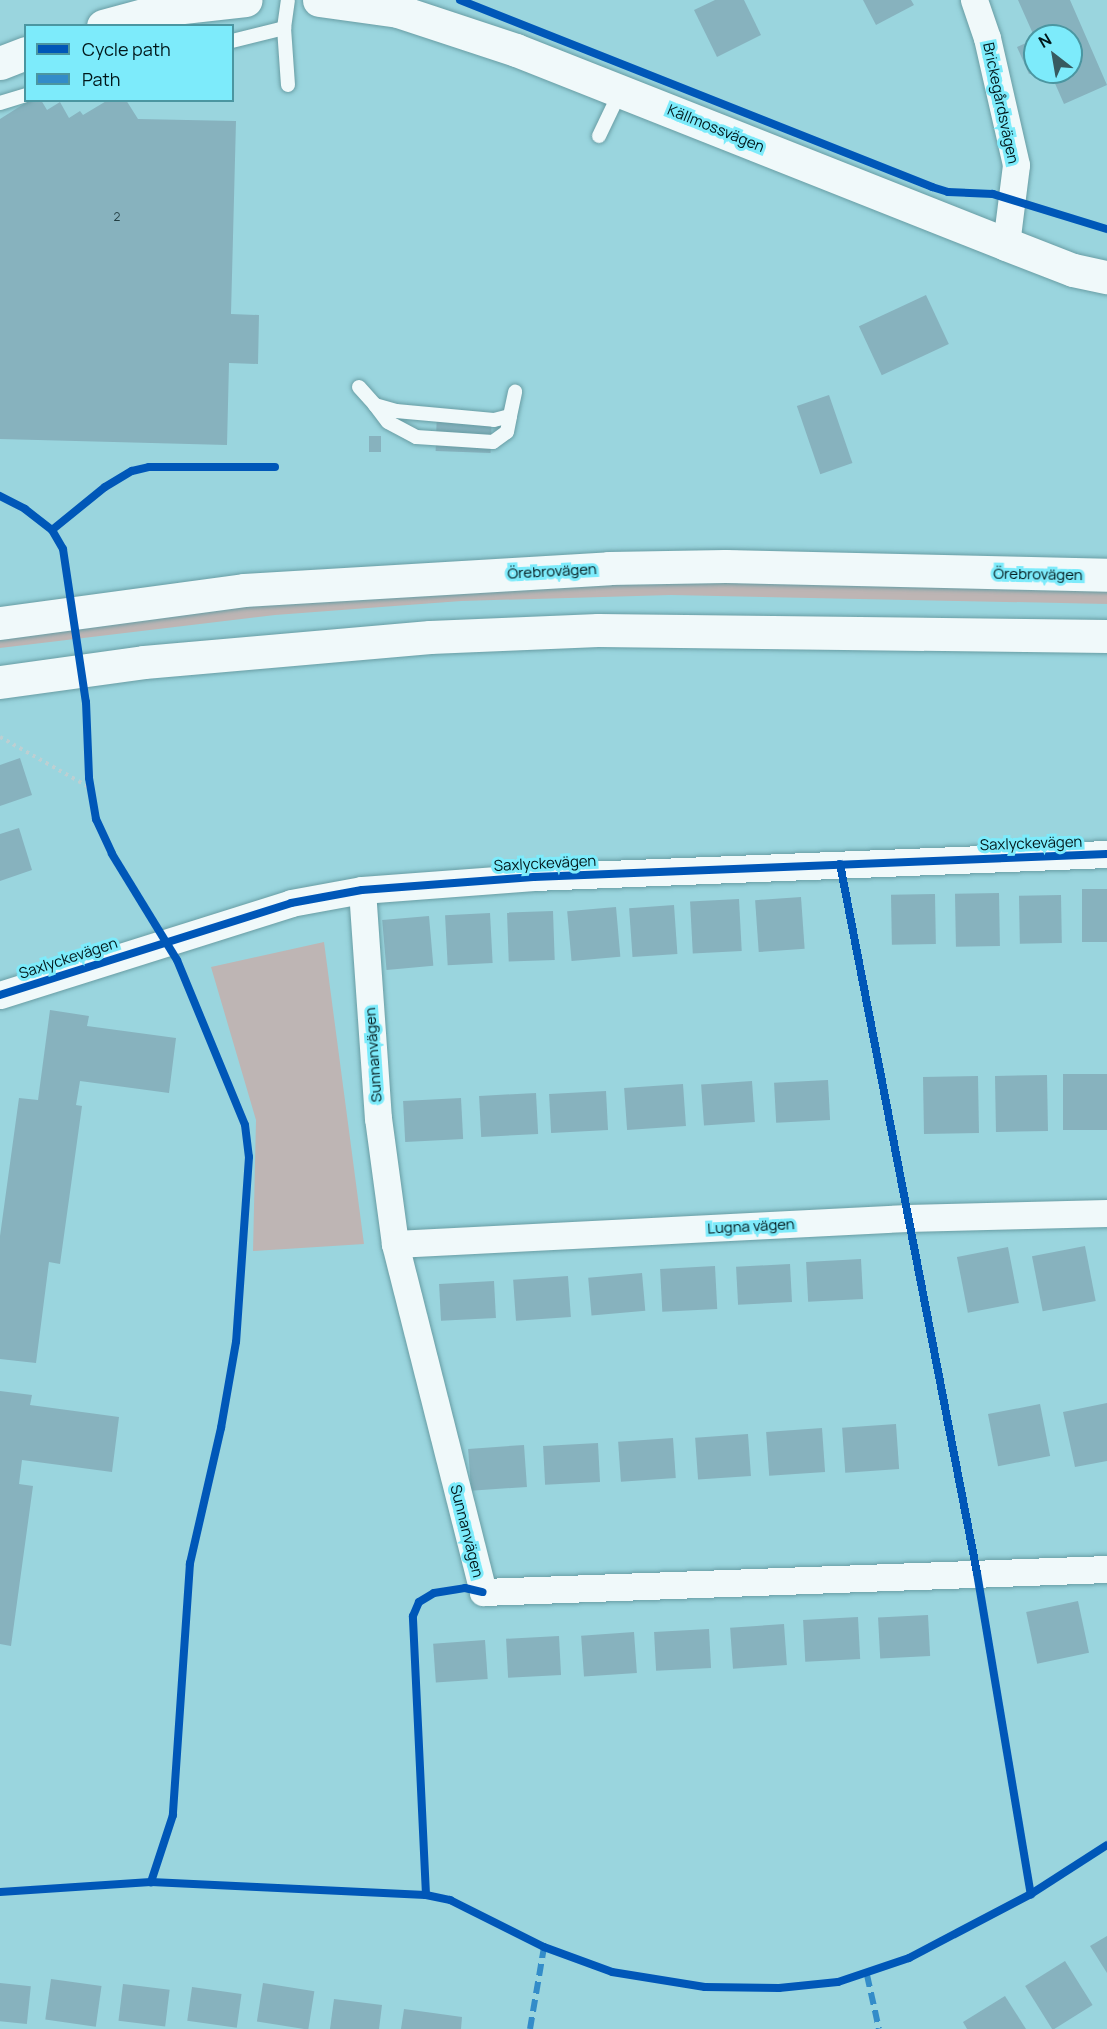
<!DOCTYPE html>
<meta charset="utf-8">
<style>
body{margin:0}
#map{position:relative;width:1107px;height:2029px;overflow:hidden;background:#9ad5de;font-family:Manrope,sans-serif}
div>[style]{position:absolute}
.green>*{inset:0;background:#beb5b4}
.building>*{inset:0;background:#87b2be;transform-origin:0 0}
.path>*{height:4px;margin-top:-2px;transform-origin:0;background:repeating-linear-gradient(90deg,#bdcfd2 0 3px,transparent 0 7.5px)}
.roads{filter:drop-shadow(0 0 2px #689da4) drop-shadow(0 0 2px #689da4)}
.lane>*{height:14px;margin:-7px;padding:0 7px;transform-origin:7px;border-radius:7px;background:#f0f9fa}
.street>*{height:27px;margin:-13.5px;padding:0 13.5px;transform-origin:13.5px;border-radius:13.5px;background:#f0f9fa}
.secondary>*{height:33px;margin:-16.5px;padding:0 16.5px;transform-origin:16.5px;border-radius:16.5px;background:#f0f9fa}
.highway>*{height:33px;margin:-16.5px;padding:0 16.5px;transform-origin:16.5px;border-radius:16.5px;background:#f0f9fa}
.quiet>*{height:6px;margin-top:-3px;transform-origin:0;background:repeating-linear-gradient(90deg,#338cc9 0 12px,transparent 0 18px)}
.cycleway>*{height:8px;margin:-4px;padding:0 4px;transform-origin:4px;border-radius:4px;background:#0057b8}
span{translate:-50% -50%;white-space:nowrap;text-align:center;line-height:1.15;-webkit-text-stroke:6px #7debfb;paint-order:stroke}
.number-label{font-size:12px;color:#223e43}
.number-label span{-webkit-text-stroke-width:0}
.street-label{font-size:15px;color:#01171a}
.legend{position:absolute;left:24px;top:24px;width:210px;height:78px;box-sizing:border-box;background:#7debfb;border:2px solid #4b96a1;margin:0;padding:8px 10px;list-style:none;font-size:18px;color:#01171a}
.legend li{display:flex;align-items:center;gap:12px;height:30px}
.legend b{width:30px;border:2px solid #4b96a1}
.north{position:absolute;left:1023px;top:24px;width:60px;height:60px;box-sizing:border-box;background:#7debfb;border:2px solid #4b96a1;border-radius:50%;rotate:329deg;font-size:16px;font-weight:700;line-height:24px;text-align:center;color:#01171a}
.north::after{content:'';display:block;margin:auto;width:21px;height:27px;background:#375a5f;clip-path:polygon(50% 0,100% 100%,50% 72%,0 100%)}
</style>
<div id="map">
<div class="green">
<i style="clip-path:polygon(669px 579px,1107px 587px,1107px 604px,671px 595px,461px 601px,275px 615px,0 648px,0 633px,273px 600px)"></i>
<i style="clip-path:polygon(324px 942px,364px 1244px,253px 1251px,256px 1120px,211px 967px)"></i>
</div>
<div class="building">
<i style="clip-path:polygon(715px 0,744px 0,761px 35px,717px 57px,694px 10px)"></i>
<i style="clip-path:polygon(863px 0,911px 0,914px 5px,876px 25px)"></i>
<i style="clip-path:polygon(1018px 0,1070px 0,1107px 85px,1064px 104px,1050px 72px,1071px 72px,1071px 36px,1034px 36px)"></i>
<i style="clip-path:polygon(1035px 39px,1035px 72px,1029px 74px,1017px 47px)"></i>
<i style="clip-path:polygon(30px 100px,41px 100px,47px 110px,60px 102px,69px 118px,80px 111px,83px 115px,108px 100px,126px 100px,138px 119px,236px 121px,231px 314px,259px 315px,258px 364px,229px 363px,227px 445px,0 439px,0 119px)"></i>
<i style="left:926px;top:295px;width:54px;height:74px;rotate:65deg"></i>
<i style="left:829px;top:395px;width:72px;height:34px;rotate:71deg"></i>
<i style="left:437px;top:411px;width:55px;height:40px;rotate:2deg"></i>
<i style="left:369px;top:436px;width:12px;height:16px"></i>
<i style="clip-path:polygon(20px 758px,32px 795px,0 806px,0 765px)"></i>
<i style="clip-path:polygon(19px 828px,32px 870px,0 881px,0 834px)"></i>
<i style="left:1107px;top:889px;width:53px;height:25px;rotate:90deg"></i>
<i style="left:999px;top:893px;width:53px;height:44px;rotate:89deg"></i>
<i style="left:935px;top:894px;width:50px;height:44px;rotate:89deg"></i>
<i style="left:1061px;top:895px;width:48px;height:42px;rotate:89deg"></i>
<i style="left:801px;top:897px;width:52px;height:46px;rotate:86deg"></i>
<i style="left:739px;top:899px;width:52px;height:49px;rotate:87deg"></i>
<i style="left:674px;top:905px;width:49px;height:45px;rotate:86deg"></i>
<i style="left:616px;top:907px;width:50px;height:49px;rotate:85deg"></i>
<i style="left:553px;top:911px;width:49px;height:46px;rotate:88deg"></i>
<i style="left:490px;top:913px;width:50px;height:45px;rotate:87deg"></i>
<i style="left:429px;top:916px;width:50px;height:47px;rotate:85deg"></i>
<i style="clip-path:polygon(50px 1010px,89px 1016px,87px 1026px,176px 1038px,169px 1093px,80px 1081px,76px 1105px,82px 1106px,60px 1264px,49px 1262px,36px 1363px,0 1359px,0 1236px,19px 1098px,38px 1100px)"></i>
<i style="left:1107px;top:1074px;width:56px;height:44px;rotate:90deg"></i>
<i style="left:1047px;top:1075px;width:56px;height:52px;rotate:89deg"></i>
<i style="left:978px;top:1076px;width:57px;height:55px;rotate:89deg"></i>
<i style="left:828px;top:1080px;width:40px;height:54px;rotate:87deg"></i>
<i style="left:752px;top:1081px;width:41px;height:51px;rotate:86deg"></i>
<i style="left:683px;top:1084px;width:42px;height:59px;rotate:86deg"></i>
<i style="left:606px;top:1091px;width:39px;height:57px;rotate:87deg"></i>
<i style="left:536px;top:1093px;width:41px;height:57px;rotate:87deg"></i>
<i style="left:461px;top:1098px;width:41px;height:58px;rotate:87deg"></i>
<i style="left:1085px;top:1246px;width:56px;height:54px;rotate:79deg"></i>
<i style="left:1008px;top:1247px;width:57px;height:52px;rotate:79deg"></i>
<i style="left:861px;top:1259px;width:40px;height:55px;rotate:87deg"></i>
<i style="left:790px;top:1264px;width:38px;height:54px;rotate:87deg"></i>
<i style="left:715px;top:1266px;width:43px;height:55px;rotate:87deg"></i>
<i style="left:642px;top:1273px;width:38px;height:54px;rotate:85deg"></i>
<i style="left:568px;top:1276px;width:41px;height:55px;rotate:86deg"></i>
<i style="left:494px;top:1281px;width:37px;height:55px;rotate:87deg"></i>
<i style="clip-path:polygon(0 1391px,32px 1395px,30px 1405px,119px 1417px,112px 1472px,22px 1460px,19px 1484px,33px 1486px,11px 1646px,0 1644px)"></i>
<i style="clip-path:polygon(1107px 1403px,1107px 1461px,1075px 1467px,1063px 1412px)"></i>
<i style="left:1040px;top:1404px;width:53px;height:53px;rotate:79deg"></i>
<i style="left:896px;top:1424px;width:45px;height:54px;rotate:86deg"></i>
<i style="left:822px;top:1428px;width:44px;height:56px;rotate:86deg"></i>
<i style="left:748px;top:1434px;width:42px;height:53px;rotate:86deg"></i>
<i style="left:673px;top:1438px;width:40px;height:55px;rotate:86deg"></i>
<i style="left:598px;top:1443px;width:39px;height:55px;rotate:87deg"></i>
<i style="left:524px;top:1445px;width:42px;height:56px;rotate:86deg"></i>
<i style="left:1078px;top:1601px;width:53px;height:53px;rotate:78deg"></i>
<i style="left:928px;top:1615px;width:41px;height:50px;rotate:87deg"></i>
<i style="left:858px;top:1617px;width:42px;height:55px;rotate:87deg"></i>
<i style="left:784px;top:1624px;width:41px;height:54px;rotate:86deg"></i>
<i style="left:709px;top:1629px;width:39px;height:55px;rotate:87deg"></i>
<i style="left:634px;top:1632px;width:41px;height:53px;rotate:86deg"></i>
<i style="left:559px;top:1636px;width:39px;height:53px;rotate:87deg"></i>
<i style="left:485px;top:1640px;width:39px;height:52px;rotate:86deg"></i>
<i style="clip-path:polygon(1107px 1936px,1107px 1973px,1090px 1946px)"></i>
<i style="left:1065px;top:1961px;width:52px;height:47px;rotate:58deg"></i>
<i style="left:51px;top:1979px;width:51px;height:41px;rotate:8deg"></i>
<i style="left:0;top:1983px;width:31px;height:38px;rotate:6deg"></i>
<i style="left:263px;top:1983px;width:52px;height:39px;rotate:9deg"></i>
<i style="left:123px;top:1984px;width:47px;height:37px;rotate:7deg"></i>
<i style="left:192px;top:1987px;width:50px;height:34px;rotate:8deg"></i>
<i style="clip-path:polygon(1005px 1996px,1026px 2029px,967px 2029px,963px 2022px)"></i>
<i style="clip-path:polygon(334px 1999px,382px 2005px,379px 2029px,330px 2029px)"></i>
<i style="clip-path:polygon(404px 2009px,462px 2017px,461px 2029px,401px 2029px)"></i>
</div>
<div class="path">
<i style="left:0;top:737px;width:104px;rotate:29.3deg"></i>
</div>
<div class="roads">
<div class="lane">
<i style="left:232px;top:41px;width:54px;rotate:-14deg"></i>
<i style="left:288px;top:85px;width:57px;rotate:-94deg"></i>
<i style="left:284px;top:28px;width:28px;rotate:-82deg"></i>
<i style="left:0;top:103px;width:27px;rotate:-17deg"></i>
<i style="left:599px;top:136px;width:49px;rotate:-64.5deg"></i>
<i style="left:359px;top:387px;width:24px;rotate:48deg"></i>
<i style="left:375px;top:405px;width:22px;rotate:16deg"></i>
<i style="left:396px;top:411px;width:98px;rotate:5.2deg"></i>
<i style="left:494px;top:420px;width:16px;rotate:-14deg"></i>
<i style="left:510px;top:416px;width:25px;rotate:-78deg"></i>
<i style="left:375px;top:405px;width:21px;rotate:53deg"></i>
<i style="left:388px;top:422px;width:32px;rotate:28deg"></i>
<i style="left:416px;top:437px;width:77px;rotate:3.7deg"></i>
<i style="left:493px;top:442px;width:17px;rotate:-36deg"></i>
<i style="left:507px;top:432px;width:16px;rotate:-79deg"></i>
</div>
<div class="street">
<i style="left:974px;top:0;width:40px;rotate:71.1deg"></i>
<i style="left:987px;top:38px;width:130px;rotate:77.1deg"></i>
<i style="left:1016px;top:165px;width:80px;rotate:97.2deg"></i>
<i style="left:362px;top:890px;width:229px;rotate:86deg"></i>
<i style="left:378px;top:1118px;width:127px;rotate:82.3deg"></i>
<i style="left:395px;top:1244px;width:359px;rotate:75.8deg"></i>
<i style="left:483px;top:1592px;width:624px;rotate:-2.11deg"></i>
<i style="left:0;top:995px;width:305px;rotate:-17.5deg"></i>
<i style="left:291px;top:903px;width:72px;rotate:-10.4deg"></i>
<i style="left:362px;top:890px;width:172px;rotate:-4.3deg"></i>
<i style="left:534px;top:877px;width:573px;rotate:-2.3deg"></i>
<i style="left:395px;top:1244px;width:513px;rotate:-2.91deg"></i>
<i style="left:907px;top:1218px;width:200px;rotate:-1.4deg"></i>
</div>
<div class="secondary">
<i style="left:319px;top:0;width:80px;rotate:7.9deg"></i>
<i style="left:398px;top:11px;width:124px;rotate:18.3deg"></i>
<i style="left:516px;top:50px;width:527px;rotate:21.6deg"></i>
<i style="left:1006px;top:244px;width:72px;rotate:21.2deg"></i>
<i style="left:1073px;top:270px;width:35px;rotate:12deg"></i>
<i style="left:103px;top:26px;width:64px;rotate:-15.3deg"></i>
<i style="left:165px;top:9px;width:81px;rotate:-6.3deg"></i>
<i style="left:0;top:63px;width:28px;rotate:-21deg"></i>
</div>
<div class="highway">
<i style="left:0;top:623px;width:246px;rotate:-7.7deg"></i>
<i style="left:244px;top:590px;width:366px;rotate:-3.4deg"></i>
<i style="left:609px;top:568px;width:116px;rotate:-1deg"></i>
<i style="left:725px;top:566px;width:382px;rotate:1.3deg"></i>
<i style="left:0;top:682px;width:145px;rotate:-7.9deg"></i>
<i style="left:144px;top:662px;width:287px;rotate:-5deg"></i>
<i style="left:430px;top:637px;width:168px;rotate:-2.4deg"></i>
<i style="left:598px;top:630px;width:509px;rotate:0.68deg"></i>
</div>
</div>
<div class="quiet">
<i style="left:867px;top:1975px;width:55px;rotate:77.5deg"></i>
<i style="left:530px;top:2029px;width:83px;rotate:-80.3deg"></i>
</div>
<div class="cycleway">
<i style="left:460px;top:0;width:508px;rotate:21.61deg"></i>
<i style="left:932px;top:187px;width:17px;rotate:17deg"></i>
<i style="left:948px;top:192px;width:45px;rotate:2.5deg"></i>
<i style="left:993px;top:194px;width:119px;rotate:17.1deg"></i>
<i style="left:0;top:496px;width:28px;rotate:27deg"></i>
<i style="left:25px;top:509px;width:34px;rotate:38deg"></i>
<i style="left:52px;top:530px;width:22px;rotate:60deg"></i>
<i style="left:63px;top:549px;width:155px;rotate:81.5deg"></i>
<i style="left:86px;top:702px;width:76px;rotate:87.7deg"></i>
<i style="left:89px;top:778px;width:42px;rotate:80.3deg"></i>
<i style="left:96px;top:819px;width:38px;rotate:65deg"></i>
<i style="left:112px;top:854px;width:124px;rotate:58.5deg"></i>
<i style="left:177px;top:960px;width:178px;rotate:67.6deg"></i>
<i style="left:245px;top:1125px;width:32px;rotate:83deg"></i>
<i style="left:249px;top:1157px;width:185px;rotate:94deg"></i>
<i style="left:236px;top:1342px;width:87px;rotate:99.9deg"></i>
<i style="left:221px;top:1428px;width:139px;rotate:102.9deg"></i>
<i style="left:190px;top:1563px;width:253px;rotate:93.9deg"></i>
<i style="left:173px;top:1815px;width:71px;rotate:108.2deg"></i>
<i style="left:52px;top:530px;width:68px;rotate:-39.1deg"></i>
<i style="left:105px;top:487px;width:31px;rotate:-31deg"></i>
<i style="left:132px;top:471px;width:17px;rotate:-13deg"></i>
<i style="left:149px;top:467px;width:126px"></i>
<i style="left:840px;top:864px;width:722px;rotate:79.06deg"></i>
<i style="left:977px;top:1573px;width:326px;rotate:80.5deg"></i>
<i style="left:0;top:995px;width:305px;rotate:-17.5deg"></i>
<i style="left:291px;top:903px;width:72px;rotate:-10.4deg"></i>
<i style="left:362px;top:890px;width:172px;rotate:-4.3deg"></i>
<i style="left:534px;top:877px;width:573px;rotate:-2.3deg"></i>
<i style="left:0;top:1892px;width:151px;rotate:-3.8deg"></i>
<i style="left:151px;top:1882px;width:275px;rotate:2.7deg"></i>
<i style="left:426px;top:1895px;width:25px;rotate:12deg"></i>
<i style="left:450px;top:1900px;width:105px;rotate:26.6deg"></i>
<i style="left:544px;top:1947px;width:72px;rotate:20.2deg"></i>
<i style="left:612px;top:1972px;width:94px;rotate:9.2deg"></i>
<i style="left:705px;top:1987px;width:74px;rotate:0.8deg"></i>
<i style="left:779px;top:1988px;width:59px;rotate:-5.8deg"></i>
<i style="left:838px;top:1982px;width:75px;rotate:-18.7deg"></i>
<i style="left:909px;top:1958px;width:138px;rotate:-27.7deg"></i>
<i style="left:1031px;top:1894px;width:90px;rotate:-32.8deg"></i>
<i style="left:426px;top:1895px;width:279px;rotate:-92.7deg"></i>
<i style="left:413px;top:1616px;width:15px;rotate:-67deg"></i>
<i style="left:419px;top:1602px;width:17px;rotate:-31deg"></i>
<i style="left:434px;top:1593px;width:31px;rotate:-9deg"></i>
<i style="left:465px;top:1588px;width:18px;rotate:13deg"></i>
</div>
<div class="number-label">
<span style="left:117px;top:217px">2</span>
</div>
<div class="street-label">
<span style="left:1001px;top:103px;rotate:78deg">Brickegårdsvägen</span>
<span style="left:716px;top:128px;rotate:22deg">Källmossvägen</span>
<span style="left:552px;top:571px;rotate:-3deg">Örebrovägen</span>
<span style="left:1038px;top:574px;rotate:1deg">Örebrovägen</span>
<span style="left:1031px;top:843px;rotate:-2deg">Saxlyckevägen</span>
<span style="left:545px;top:863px;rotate:-3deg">Saxlyckevägen</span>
<span style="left:68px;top:958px;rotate:-18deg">Saxlyckevägen</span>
<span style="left:373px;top:1055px;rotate:-94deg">Sunnanvägen</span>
<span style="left:751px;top:1226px;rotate:-3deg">Lugna vägen</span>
<span style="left:467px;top:1531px;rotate:76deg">Sunnanvägen</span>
</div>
<ul class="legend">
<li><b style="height:8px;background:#0057b8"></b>Cycle path</li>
<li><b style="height:8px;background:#338cc9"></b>Path</li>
</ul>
<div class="north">N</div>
</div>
